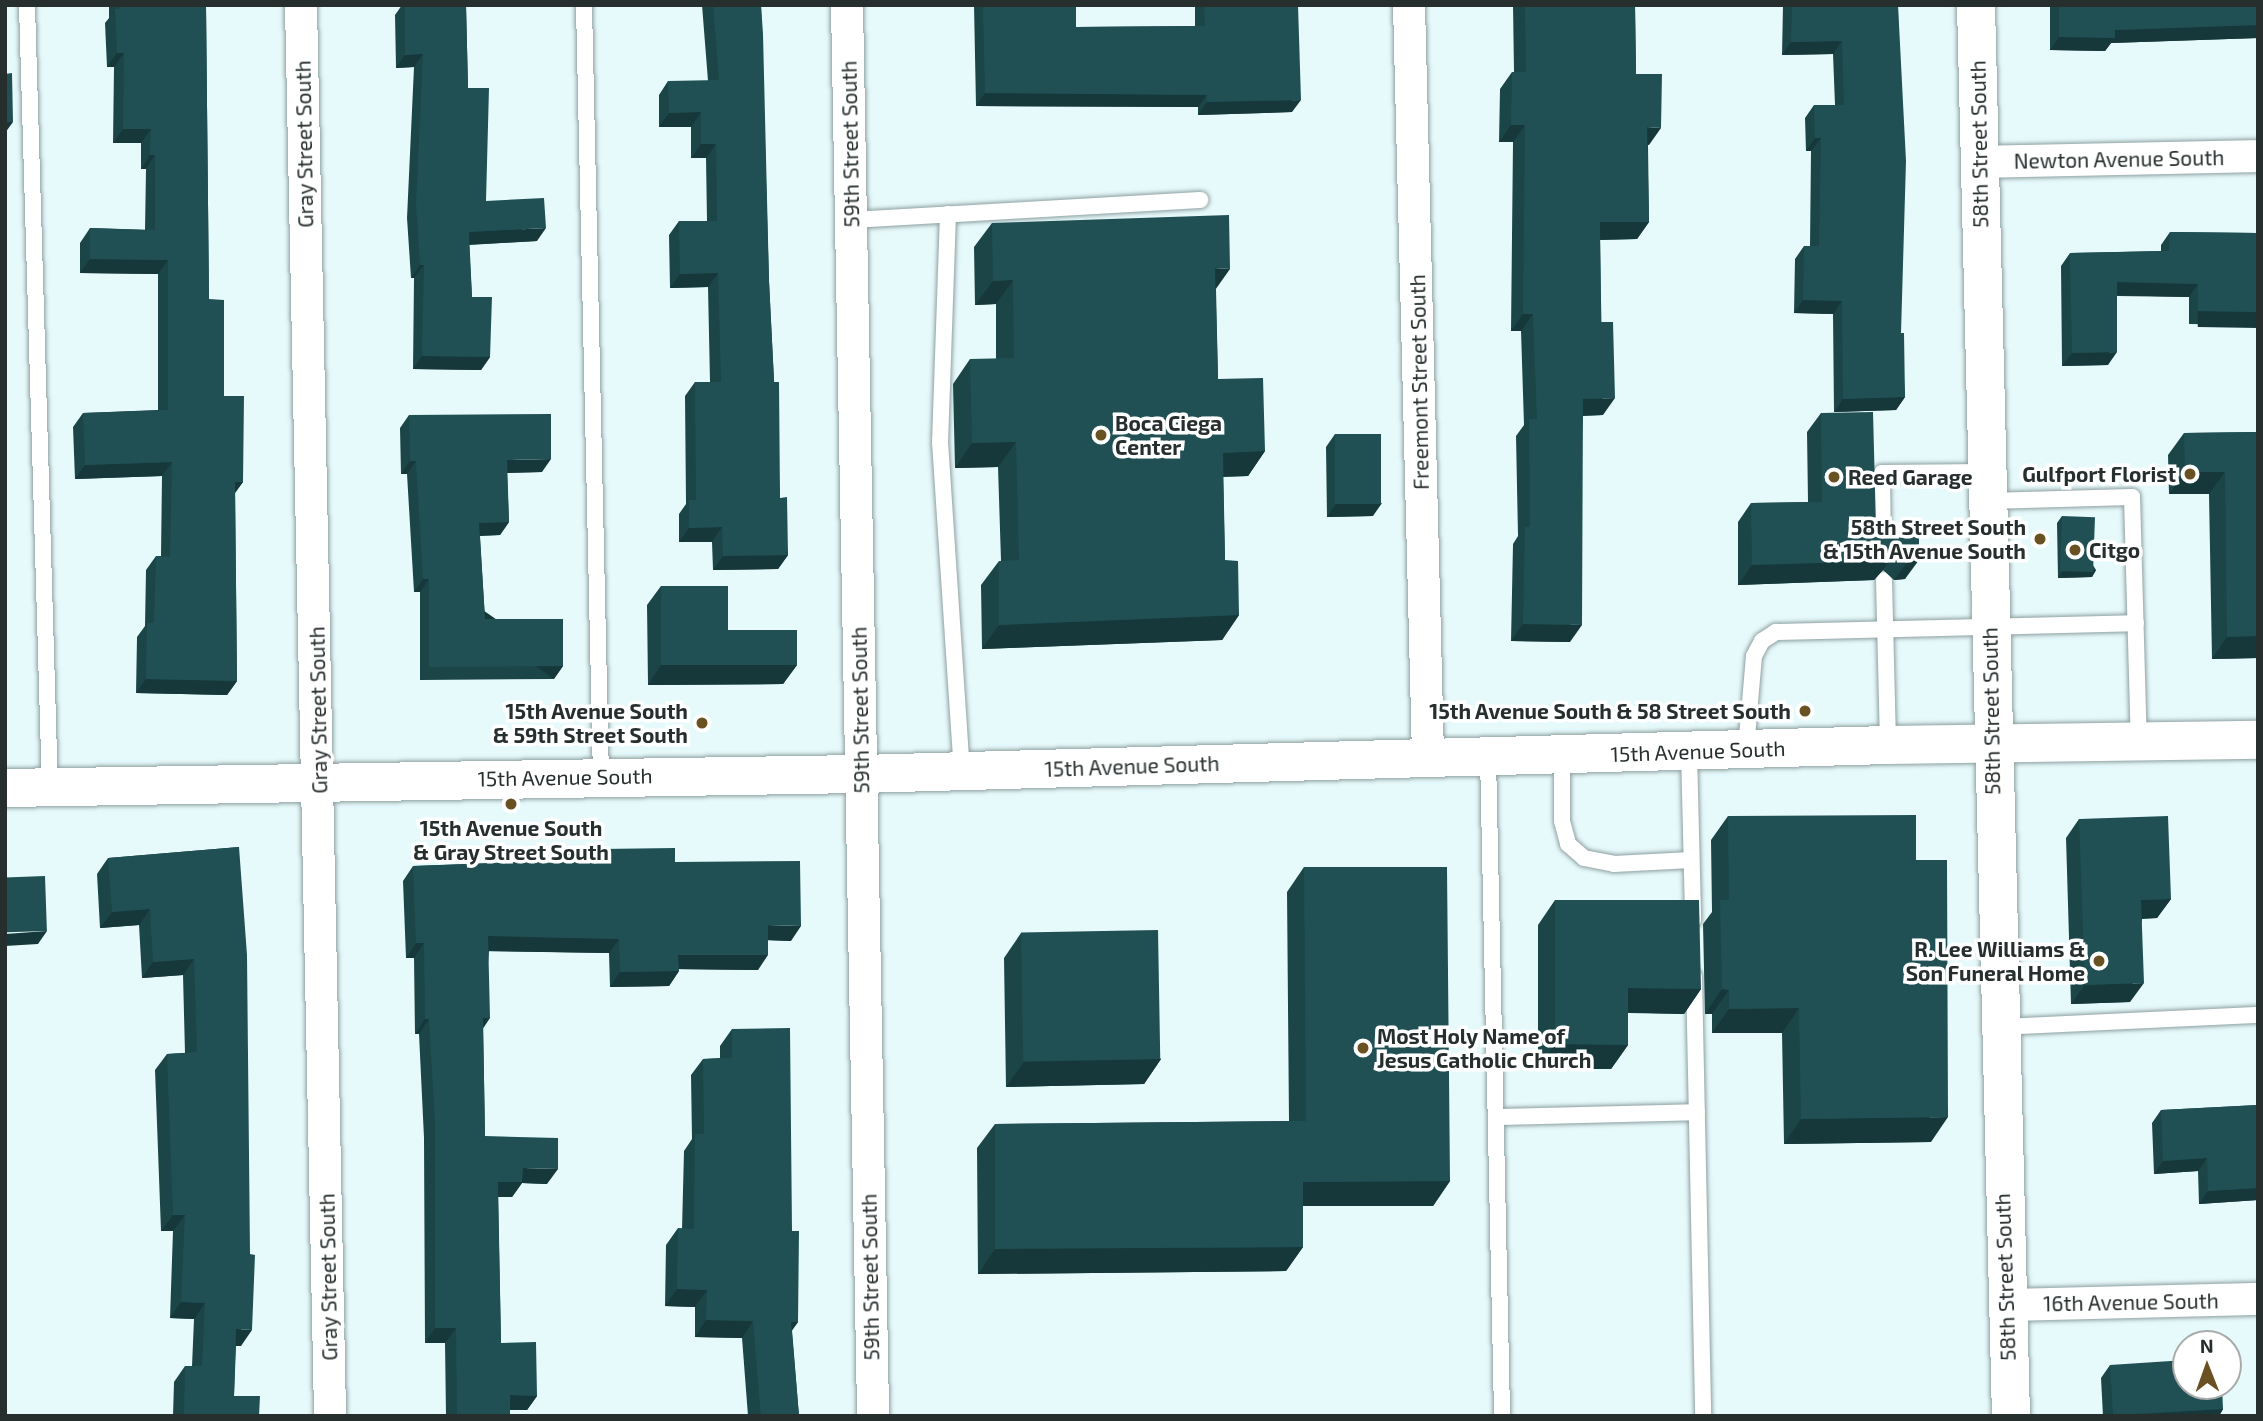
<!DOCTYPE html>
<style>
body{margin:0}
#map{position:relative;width:2263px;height:1421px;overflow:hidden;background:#e7fafb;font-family:"Exo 2",sans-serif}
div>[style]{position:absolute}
.roads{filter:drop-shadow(0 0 2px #8ea0a1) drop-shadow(0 0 2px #8ea0a1)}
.lane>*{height:16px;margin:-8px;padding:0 8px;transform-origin:8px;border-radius:8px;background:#fff}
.street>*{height:32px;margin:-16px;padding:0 16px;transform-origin:16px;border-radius:16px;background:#fff}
.secondary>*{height:38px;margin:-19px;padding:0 19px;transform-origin:19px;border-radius:19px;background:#fff}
.wall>*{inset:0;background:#1c4548}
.shaded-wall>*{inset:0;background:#16383b;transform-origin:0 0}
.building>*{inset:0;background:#205054;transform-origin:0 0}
.dots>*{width:19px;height:19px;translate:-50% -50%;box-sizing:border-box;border:4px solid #fff;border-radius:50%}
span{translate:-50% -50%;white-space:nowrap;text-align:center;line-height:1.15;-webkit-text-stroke:7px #fff;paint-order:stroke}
.street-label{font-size:21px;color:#272e2e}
.poi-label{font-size:21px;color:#272e2e;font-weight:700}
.left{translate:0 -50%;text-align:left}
.right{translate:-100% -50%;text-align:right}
.frame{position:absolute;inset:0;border:7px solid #272e2e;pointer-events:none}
.north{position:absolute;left:2172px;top:1330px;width:70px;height:70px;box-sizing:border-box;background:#fff;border:2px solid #a9abab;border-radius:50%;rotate:359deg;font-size:19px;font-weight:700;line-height:28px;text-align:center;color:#272e2e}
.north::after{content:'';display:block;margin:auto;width:24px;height:32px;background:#6a5122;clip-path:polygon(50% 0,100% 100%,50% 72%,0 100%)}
</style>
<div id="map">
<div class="roads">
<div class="lane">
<i style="left:27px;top:5px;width:782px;rotate:88.32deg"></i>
<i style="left:584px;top:5px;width:772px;rotate:88.74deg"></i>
<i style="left:948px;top:214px;width:228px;rotate:92deg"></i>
<i style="left:940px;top:442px;width:330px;rotate:86.2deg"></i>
<i style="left:851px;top:220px;width:350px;rotate:-3.3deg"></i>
<i style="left:1987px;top:501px;width:145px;rotate:-1.6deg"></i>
<i style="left:2132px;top:497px;width:244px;rotate:88.4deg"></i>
<i style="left:1883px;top:546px;width:73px;rotate:-90.8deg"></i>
<i style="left:1882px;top:473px;width:104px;rotate:-0.6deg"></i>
<i style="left:1884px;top:580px;width:165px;rotate:88.6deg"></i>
<i style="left:1746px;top:749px;width:93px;rotate:-85.1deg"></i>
<i style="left:1754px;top:656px;width:17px;rotate:-62deg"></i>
<i style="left:1762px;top:641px;width:17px;rotate:-33deg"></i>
<i style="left:1776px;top:632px;width:360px;rotate:-1.4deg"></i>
<i style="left:1689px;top:751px;width:169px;rotate:88.6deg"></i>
<i style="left:1562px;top:755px;width:66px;rotate:90deg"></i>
<i style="left:1562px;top:821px;width:24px;rotate:75deg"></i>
<i style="left:1568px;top:844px;width:21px;rotate:41deg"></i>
<i style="left:1584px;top:858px;width:31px;rotate:11deg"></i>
<i style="left:1614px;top:864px;width:77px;rotate:-3deg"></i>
<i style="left:1488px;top:756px;width:660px;rotate:88.78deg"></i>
<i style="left:1694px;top:977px;width:439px;rotate:88.8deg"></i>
<i style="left:2001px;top:1027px;width:257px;rotate:-2.7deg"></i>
<i style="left:1498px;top:1117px;width:199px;rotate:-1.4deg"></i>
</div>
<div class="street">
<i style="left:301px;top:5px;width:1411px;rotate:88.82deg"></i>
<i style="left:847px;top:5px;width:1411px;rotate:88.94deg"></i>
<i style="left:1409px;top:5px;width:753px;rotate:88.55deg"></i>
<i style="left:1980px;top:162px;width:278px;rotate:-1.2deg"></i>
<i style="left:2005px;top:1305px;width:253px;rotate:-1.4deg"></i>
</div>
<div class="secondary">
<i style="left:1976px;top:5px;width:1411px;rotate:88.58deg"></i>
<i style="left:5px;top:788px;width:857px;rotate:-0.94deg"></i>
<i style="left:862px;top:774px;width:1026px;rotate:-1.62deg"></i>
<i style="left:1888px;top:745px;width:370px;rotate:-0.8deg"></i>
</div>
</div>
<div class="wall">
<i style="clip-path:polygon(109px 5px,206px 5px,209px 299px,224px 396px,243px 482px,235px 492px,237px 681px,227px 695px,136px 693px,137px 637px,145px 626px,146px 570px,156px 556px,161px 556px,162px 476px,75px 479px,73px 427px,83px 413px,158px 410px,158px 274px,80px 273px,80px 243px,90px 228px,145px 230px,146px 169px,141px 169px,141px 143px,113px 143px,114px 67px,107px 67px,105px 23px,109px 18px)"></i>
<i style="clip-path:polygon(402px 5px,466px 5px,468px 88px,486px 201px,537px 241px,469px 245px,472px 297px,490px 357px,481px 370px,413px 369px,414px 278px,411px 278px,407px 218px,414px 67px,396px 68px,395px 15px)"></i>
<i style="clip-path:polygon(702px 5px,761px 5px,769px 281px,780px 498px,788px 555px,778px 569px,713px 570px,712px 542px,679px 542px,679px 514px,686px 504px,685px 396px,695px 382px,710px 382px,708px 287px,670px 288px,669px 235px,679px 221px,707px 221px,706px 158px,691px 158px,691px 127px,659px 127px,659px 95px,668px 81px,708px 81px)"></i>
<i style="clip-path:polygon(974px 5px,1076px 5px,1076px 27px,1195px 26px,1195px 5px,1298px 5px,1292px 112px,1198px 115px,1198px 107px,976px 106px)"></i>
<i style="clip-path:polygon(1513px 5px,1635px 5px,1636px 74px,1649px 145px,1648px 145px,1649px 222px,1637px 239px,1600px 240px,1603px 415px,1583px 416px,1570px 642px,1511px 641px,1513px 544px,1518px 536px,1516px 436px,1524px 425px,1521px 331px,1511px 331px,1513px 142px,1499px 142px,1500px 89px,1512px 72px,1514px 72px)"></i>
<i style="clip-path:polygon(1783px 5px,1898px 5px,1901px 333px,1905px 397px,1896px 410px,1834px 412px,1833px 314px,1794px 313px,1795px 259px,1804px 246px,1810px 246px,1811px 151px,1806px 151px,1805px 118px,1814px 105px,1835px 105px,1833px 54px,1782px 55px)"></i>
<i style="clip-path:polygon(2050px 5px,2258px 5px,2258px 38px,2111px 43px,2105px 51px,2050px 50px)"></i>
<i style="clip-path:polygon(992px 223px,1216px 289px,1218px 379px,1265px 451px,1248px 476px,1223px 477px,1225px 560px,1239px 615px,1222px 640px,982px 649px,981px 585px,999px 561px,1001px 561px,998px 467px,955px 468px,953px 384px,970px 359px,996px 359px,996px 304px,975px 305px,974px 247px)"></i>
<i style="clip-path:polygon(2170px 232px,2258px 233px,2258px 325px,2189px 324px,2189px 297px,2117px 296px,2108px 365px,2062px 366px,2061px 266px,2070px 253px,2161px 251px,2161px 245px)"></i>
<i style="clip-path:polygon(1821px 413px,1876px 527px,1897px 537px,1919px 526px,1905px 579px,1894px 580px,1883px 570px,1874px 580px,1738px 585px,1738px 522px,1751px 503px,1808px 502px,1807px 432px)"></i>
<i style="clip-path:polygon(409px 415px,542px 472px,507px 473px,509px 522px,500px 535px,480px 536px,485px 619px,563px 666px,554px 679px,420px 680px,420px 592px,414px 592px,407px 474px,401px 474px,400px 428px)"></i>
<i style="clip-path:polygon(2258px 432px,2258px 658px,2212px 659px,2209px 494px,2169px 494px,2168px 455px,2184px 433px)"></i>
<i style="clip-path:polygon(1335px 434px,1373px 516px,1327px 517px,1326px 447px)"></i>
<i style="clip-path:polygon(2062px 516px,2096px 570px,2092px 577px,2058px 578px,2057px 523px)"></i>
<i style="clip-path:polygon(661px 586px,728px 630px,797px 665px,783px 684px,648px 685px,647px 605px)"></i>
<i style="clip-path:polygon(1728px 816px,1916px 860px,1931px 1142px,1784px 1144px,1782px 1033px,1712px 1033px,1712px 1014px,1705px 1014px,1703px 924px,1712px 912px,1711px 840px)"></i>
<i style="clip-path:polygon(2079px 819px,2171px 899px,2157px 918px,2142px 919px,2130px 1002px,2071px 1004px,2066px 838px)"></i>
<i style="clip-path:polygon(239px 847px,241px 1346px,236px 1346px,234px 1396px,259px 1416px,173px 1416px,174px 1382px,185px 1366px,192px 1366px,194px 1319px,170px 1318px,173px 1231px,161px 1231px,155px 1070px,167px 1054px,185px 1053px,183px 975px,142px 978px,139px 925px,100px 928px,97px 874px,108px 858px)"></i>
<i style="clip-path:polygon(528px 850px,675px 862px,791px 941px,768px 940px,758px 970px,679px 969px,679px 971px,669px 986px,610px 987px,609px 953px,489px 951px,483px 1027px,485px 1136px,547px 1184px,522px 1183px,512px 1197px,498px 1197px,501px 1343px,537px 1396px,527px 1410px,510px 1410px,510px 1416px,446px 1416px,445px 1343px,425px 1343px,424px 1138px,419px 1034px,415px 1034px,414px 958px,406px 958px,403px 881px,413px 866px,519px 862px)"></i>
<i style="clip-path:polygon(1304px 867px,1450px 1181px,1433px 1206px,1303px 1206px,1303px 1247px,1286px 1271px,978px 1274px,977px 1148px,995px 1124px,1289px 1121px,1287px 892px)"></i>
<i style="clip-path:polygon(1555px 900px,1701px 989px,1684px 1014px,1628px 1013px,1628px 1045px,1611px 1069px,1538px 1069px,1538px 925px)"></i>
<i style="clip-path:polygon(1021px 933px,1161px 1059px,1144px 1084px,1006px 1087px,1004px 958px)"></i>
<i style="clip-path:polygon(732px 1029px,792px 1231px,798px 1322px,792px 1330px,799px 1416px,748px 1416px,742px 1338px,695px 1337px,695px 1307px,665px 1306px,666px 1245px,678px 1228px,682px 1229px,684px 1151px,692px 1139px,691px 1075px,703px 1059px,720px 1058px,720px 1046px)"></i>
<i style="clip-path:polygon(2258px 1105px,2258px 1200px,2199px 1204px,2198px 1171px,2154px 1174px,2152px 1123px,2161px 1110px)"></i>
<i style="clip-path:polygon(2110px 1365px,2223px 1409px,2219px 1416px,2103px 1416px,2101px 1378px)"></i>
</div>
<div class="shaded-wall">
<i style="clip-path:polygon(2258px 25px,2258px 38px,2111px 43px,2105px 51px,2050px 50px,2059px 37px,2115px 30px)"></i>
<i style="clip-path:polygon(1842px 41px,1833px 54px,1782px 55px,1791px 42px)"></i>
<i style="clip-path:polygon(117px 53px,124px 53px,114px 67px,107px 67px)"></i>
<i style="clip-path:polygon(423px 54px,414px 67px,396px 68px,405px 55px)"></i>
<i style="clip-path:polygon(985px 93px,1207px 95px,1198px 107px,976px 106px)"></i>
<i style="clip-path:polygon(1301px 100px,1292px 112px,1198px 115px,1207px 102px)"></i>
<i style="clip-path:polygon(701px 112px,691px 127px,659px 127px,669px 113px)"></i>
<i style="clip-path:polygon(5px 122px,13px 122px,5px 133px)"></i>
<i style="clip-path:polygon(1511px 125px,1525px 125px,1513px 142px,1499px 142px)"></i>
<i style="clip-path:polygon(1647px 127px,1661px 128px,1649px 145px,1635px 145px)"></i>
<i style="clip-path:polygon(123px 129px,151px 129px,141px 143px,113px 143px)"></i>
<i style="clip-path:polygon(1815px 138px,1821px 138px,1811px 151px,1806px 151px)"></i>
<i style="clip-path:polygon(701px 144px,716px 144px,706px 158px,691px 158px)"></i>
<i style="clip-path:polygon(150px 155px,155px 155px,146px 169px,141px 169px)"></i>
<i style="clip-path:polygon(1600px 222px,1649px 222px,1637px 239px,1588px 240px)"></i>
<i style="clip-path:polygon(546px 228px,537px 241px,460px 245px,469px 232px)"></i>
<i style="clip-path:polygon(90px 259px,168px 260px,158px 274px,80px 273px)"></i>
<i style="clip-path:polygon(420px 265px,424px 265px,414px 278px,411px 278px)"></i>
<i style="clip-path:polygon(1215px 268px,1230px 269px,1213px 293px)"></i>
<i style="clip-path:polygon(718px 273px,708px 287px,670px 288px,680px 274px)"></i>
<i style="clip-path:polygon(1013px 280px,996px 304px,975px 305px,993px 281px)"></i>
<i style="clip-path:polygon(2117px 282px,2198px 284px,2189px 297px,2108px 295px)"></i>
<i style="clip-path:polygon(1803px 300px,1842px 301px,1833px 314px,1794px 313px)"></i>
<i style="left:2198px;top:311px;width:60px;height:16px;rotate:1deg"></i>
<i style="clip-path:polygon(1523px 314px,1533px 314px,1521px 331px,1511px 331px)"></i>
<i style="clip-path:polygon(2117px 352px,2108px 365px,2062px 366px,2072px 353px)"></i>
<i style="clip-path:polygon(422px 356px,490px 357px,481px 370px,413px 369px)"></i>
<i style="clip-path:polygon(1905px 397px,1896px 410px,1834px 412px,1843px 399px)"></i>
<i style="clip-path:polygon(1615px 398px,1603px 415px,1571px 416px,1583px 399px)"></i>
<i style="clip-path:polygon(1016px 442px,998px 467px,955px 468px,972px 443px)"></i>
<i style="clip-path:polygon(1265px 451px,1248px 476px,1206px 477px,1223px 453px)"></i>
<i style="clip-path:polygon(551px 459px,542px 472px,497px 473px,507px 460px)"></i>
<i style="clip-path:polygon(410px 461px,416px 461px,407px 474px,401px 474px)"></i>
<i style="clip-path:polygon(172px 462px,162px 476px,75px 479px,85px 465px)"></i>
<i style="clip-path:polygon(2185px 472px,2225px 472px,2209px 494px,2169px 494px)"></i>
<i style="clip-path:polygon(235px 482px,243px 482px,233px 496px)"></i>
<i style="clip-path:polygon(1382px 503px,1373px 516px,1327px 517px,1336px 504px)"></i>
<i style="clip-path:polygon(509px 522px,500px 535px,470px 536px,479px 523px)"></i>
<i style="clip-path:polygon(722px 527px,712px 542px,679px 542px,689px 528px)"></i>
<i style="clip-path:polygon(1896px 551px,1883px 570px,1874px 580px,1738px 585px,1752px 565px)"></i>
<i style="clip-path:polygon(788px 555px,778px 569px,713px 570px,723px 556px)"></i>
<i style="clip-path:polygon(1919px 560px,1905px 579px,1894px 580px,1908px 561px)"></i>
<i style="clip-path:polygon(2096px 570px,2092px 577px,2058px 578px,2063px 571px)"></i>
<i style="clip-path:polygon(423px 579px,429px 579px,420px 592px,414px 592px)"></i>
<i style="clip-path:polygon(1239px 615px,1222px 640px,982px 649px,999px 625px)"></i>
<i style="clip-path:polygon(1523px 624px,1582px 625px,1570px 642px,1511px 641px)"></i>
<i style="clip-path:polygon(2258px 636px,2258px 658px,2212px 659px,2227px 637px)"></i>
<i style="clip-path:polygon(661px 665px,797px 665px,783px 684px,648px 685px)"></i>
<i style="left:563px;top:666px;width:16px;height:134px;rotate:125deg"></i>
<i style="clip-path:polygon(146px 679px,237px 681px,227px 695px,136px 693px)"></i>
<i style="clip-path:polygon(2171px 899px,2157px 918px,2128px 919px,2141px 900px)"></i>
<i style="clip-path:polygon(150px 909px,139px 925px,100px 928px,112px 912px)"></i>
<i style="clip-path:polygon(768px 925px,801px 926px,791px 941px,758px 940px)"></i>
<i style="clip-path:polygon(47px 931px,38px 944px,5px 946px,5px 934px)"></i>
<i style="clip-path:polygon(488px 936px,619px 939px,609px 953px,478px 951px)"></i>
<i style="clip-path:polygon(416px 943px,424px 943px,414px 958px,406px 958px)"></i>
<i style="clip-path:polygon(678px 955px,768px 955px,758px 970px,668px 969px)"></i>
<i style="clip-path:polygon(194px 959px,183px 975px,142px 978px,153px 962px)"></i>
<i style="clip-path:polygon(679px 971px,669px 986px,610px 987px,620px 972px)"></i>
<i style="clip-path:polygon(2144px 983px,2130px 1002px,2071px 1004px,2085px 985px)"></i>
<i style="clip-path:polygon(1628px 988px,1701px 989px,1684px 1014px,1611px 1012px)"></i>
<i style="clip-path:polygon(1722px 989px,1729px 990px,1712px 1014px,1705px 1014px)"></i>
<i style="clip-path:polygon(1799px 1008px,1782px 1033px,1712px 1033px,1729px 1009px)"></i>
<i style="clip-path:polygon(483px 1018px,490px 1018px,480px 1033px)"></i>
<i style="clip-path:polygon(425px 1019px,429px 1019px,419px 1034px,415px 1034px)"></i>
<i style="clip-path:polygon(1555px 1044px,1628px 1045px,1611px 1069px,1538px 1069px)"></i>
<i style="clip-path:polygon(1161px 1059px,1144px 1084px,1006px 1087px,1024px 1062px)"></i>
<i style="clip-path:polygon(1948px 1117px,1931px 1142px,1784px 1144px,1801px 1119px)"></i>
<i style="clip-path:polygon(2207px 1158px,2198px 1171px,2154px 1174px,2163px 1161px)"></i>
<i style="clip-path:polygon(523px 1168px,558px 1169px,547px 1184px,522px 1183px,512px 1197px,487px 1197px,498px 1182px)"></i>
<i style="clip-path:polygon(1450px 1181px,1433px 1206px,1286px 1206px,1303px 1182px)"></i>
<i style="clip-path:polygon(2258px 1188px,2258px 1200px,2199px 1204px,2208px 1191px)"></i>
<i style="clip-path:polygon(173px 1215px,185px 1215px,173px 1231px,161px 1231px)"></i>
<i style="clip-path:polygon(1303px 1247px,1286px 1271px,978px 1274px,995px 1249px)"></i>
<i style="clip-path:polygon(677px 1289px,707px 1290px,695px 1307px,665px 1306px)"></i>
<i style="clip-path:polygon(181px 1302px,205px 1303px,194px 1319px,170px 1318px)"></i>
<i style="clip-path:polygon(706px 1320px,753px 1321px,742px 1338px,695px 1337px)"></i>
<i style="clip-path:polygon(791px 1322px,798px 1322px,786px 1339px)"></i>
<i style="clip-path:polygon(435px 1328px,456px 1328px,445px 1343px,425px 1343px)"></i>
<i style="clip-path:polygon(236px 1329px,252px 1330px,241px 1346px,225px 1345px)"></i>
<i style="clip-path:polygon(510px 1395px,537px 1396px,527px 1410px,500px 1409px)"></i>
<i style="clip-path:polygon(2223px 1409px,2219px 1416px,2113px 1416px)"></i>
</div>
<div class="building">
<i style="clip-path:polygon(119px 5px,206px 5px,209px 299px,224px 300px,224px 396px,244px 396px,243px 482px,235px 482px,237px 681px,146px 679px,147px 623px,154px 623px,156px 556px,170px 557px,172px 462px,85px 465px,83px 413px,168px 410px,168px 260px,90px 259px,90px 228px,155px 230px,155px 155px,150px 155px,151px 129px,123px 129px,124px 53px,117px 53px,115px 9px,119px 9px)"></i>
<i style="clip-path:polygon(405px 5px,466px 5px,468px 88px,489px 88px,486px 201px,544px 198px,546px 228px,469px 232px,472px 297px,492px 297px,490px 357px,422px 356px,424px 265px,420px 265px,416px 205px,423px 54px,405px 55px)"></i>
<i style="clip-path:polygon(713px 5px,761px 5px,763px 34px,769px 281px,774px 382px,779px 382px,780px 498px,787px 497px,788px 555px,723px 556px,722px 527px,689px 528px,689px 500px,696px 500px,695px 382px,721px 382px,718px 273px,680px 274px,679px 221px,717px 221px,716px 144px,701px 144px,701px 112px,669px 113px,668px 81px,719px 80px)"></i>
<i style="clip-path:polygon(983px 5px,1076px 5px,1076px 27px,1205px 26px,1204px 5px,1298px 5px,1301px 100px,1207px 102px,1207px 95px,985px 93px)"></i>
<i style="clip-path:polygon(1525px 5px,1635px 5px,1636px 74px,1662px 74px,1661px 128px,1647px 127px,1649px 222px,1600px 222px,1601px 322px,1613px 322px,1615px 398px,1583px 399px,1582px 625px,1523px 624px,1525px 527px,1530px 527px,1529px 419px,1537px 419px,1533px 314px,1523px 314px,1525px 125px,1511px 125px,1512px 72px,1526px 72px)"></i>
<i style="clip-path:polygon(1792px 5px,1898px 5px,1906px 161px,1901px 333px,1904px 333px,1905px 397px,1843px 399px,1842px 301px,1803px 300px,1804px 246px,1819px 246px,1821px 138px,1815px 138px,1814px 105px,1844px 105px,1842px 41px,1791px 42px)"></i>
<i style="clip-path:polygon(2059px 5px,2258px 5px,2258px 25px,2115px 30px,2115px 38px,2059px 37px)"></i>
<i style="clip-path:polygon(12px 73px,13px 122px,5px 122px,5px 74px)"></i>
<i style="clip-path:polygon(1229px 215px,1230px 269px,1215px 268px,1218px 379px,1263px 378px,1265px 451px,1223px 453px,1225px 560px,1238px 561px,1239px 615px,999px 625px,999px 561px,1019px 560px,1016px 442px,972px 443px,970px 359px,1014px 358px,1013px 280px,993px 281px,992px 223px)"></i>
<i style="clip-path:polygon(2170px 232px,2258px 233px,2258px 312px,2198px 311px,2198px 284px,2117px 282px,2117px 352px,2072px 353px,2070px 253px,2169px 251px)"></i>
<i style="clip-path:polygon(1873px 412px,1876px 527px,1886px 527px,1897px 537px,1907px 526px,1919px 526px,1919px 560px,1908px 561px,1896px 551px,1887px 561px,1752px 565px,1751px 503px,1822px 502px,1821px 413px)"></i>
<i style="clip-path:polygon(551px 414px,551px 459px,507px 460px,509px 522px,479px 523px,485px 619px,563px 619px,563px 666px,429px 667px,429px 579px,423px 579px,416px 461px,410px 461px,409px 415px)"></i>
<i style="clip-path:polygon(2258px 432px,2258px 636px,2227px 637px,2225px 472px,2185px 472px,2184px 433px)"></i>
<i style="left:1335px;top:434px;width:46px;height:70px"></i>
<i style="left:2062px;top:516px;width:33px;height:55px;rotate:2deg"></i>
<i style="clip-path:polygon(661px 586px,728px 586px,728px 630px,797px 630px,797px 665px,661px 665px)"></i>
<i style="clip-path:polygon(1916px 815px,1916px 860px,1947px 860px,1948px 1117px,1801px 1119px,1799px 1008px,1729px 1009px,1729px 990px,1722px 989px,1720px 900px,1729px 900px,1728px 816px)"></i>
<i style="clip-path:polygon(2168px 816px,2171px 899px,2141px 900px,2144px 983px,2085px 985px,2079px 819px)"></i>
<i style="clip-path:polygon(239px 847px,247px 955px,250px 1254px,255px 1255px,252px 1330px,236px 1329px,234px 1396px,260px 1396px,259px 1416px,184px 1416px,185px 1366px,202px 1366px,205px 1303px,181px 1302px,185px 1215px,173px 1215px,167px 1054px,197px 1052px,194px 959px,153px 962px,150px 909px,112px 912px,108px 858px)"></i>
<i style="clip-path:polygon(675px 848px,675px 862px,800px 861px,801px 926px,768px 925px,768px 955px,678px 955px,679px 971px,620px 972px,619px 939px,488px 936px,490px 1018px,483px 1018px,485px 1136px,558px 1138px,558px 1169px,523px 1168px,522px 1182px,498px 1182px,501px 1343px,536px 1342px,537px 1396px,510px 1395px,510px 1416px,457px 1416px,456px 1328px,435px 1328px,435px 1123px,429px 1019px,425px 1019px,424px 943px,416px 943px,413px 866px,528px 862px,528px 850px)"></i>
<i style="clip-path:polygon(1304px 867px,1447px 867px,1450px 1181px,1303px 1182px,1303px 1247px,995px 1249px,995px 1124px,1306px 1121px)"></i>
<i style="left:45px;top:876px;width:55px;height:40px;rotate:88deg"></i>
<i style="clip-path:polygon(1555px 900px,1699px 900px,1701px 989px,1628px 988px,1628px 1045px,1555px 1044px)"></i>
<i style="left:1158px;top:930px;width:129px;height:137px;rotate:89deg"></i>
<i style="clip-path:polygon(790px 1028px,792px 1231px,799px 1231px,798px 1322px,791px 1322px,799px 1416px,761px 1416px,753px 1321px,706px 1320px,707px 1290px,677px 1289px,678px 1228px,694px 1229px,695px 1134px,704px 1134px,703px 1059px,732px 1058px,732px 1029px)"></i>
<i style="clip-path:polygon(2258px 1105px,2258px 1188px,2208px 1191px,2207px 1158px,2163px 1161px,2161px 1110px)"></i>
<i style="clip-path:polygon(2186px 1360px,2186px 1386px,2222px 1386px,2223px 1409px,2113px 1415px,2110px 1365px)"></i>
</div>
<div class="dots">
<i style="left:1101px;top:435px;background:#6a5122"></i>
<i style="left:2190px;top:474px;background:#6a5122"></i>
<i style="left:1834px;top:477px;background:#6a5122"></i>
<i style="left:2040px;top:539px;background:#6a5122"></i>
<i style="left:2075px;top:550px;background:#6a5122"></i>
<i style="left:1805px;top:711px;background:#6a5122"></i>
<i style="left:702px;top:723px;background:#6a5122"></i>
<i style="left:511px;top:804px;background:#6a5122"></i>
<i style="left:2099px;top:961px;background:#6a5122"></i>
<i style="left:1363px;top:1048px;background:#6a5122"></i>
</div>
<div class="street-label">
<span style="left:304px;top:144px;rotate:-91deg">Gray Street South</span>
<span style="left:850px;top:144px;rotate:-91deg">59th Street South</span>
<span style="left:1979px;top:144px;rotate:-91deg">58th Street South</span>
<span style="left:2119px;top:159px;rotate:-1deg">Newton Avenue South</span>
<span style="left:1419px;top:382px;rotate:-91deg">Freemont Street South</span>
<span style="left:318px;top:710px;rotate:-91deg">Gray Street South</span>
<span style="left:860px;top:710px;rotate:-91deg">59th Street South</span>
<span style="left:1991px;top:711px;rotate:-91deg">58th Street South</span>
<span style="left:1698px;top:751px;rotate:-2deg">15th Avenue South</span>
<span style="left:1132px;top:766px;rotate:-2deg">15th Avenue South</span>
<span style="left:565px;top:777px;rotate:-1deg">15th Avenue South</span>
<span style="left:328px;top:1277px;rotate:-91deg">Gray Street South</span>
<span style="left:870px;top:1277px;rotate:-91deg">59th Street South</span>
<span style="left:2005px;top:1277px;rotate:-92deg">58th Street South</span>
<span style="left:2131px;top:1302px;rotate:-1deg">16th Avenue South</span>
</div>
<div class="poi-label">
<span class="left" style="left:1115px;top:435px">Boca Ciega<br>Center</span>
<span class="right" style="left:2176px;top:474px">Gulfport Florist</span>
<span class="left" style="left:1848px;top:477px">Reed Garage</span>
<span class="right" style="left:2026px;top:539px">58th Street South<br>&amp; 15th Avenue South</span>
<span class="left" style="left:2089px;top:550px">Citgo</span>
<span class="right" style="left:688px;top:723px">15th Avenue South<br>&amp; 59th Street South</span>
<span class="right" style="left:1791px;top:711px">15th Avenue South &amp; 58 Street South</span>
<span style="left:511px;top:840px">15th Avenue South<br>&amp; Gray Street South</span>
<span class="right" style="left:2085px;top:961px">R. Lee Williams &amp;<br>Son Funeral Home</span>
<span class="left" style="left:1377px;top:1048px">Most Holy Name of<br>Jesus Catholic Church</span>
</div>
<div class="frame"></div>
<div class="north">N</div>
</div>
